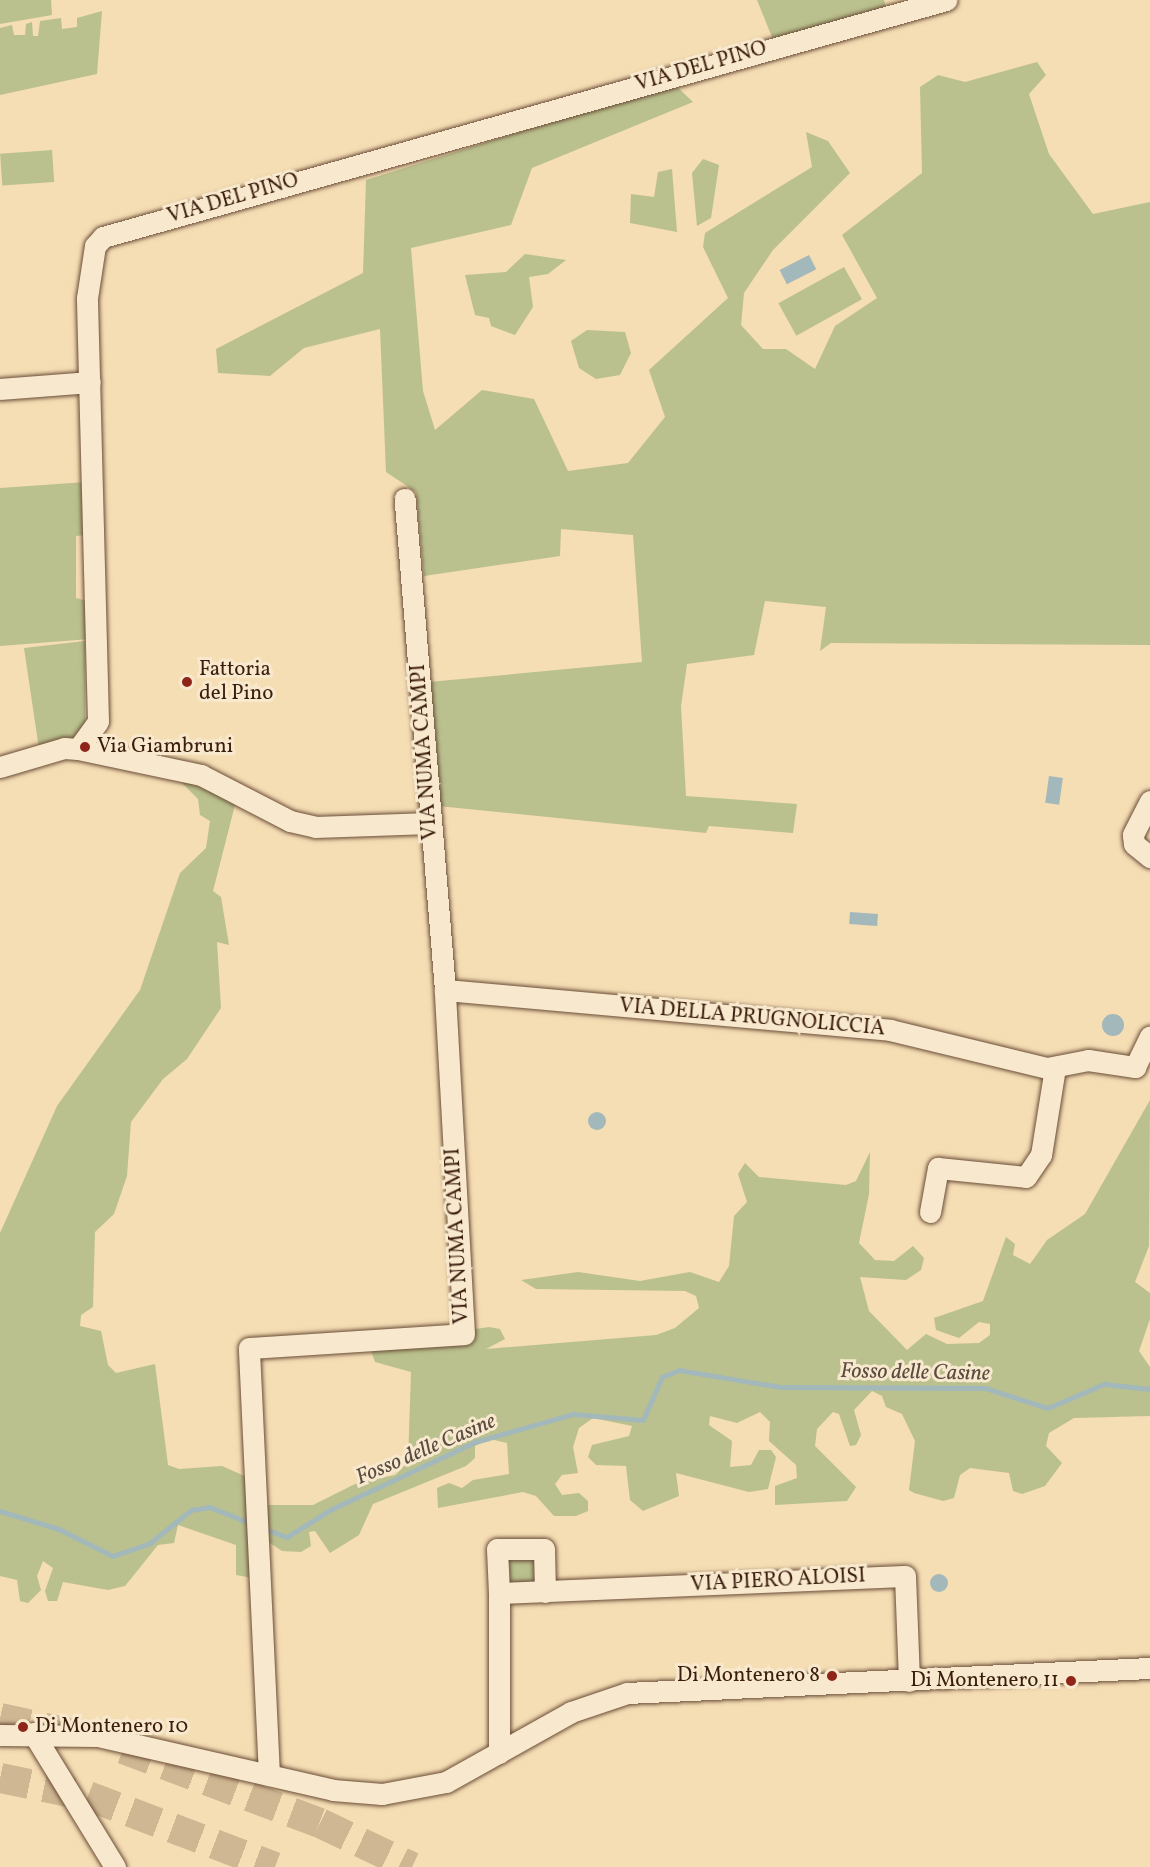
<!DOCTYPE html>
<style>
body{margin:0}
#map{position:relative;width:1150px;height:1867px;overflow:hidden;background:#f5ddb4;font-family:Vollkorn,serif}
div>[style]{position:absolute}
.green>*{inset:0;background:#bac18e;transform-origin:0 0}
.water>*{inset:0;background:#a3b8ba;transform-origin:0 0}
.round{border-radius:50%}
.stream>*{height:4.5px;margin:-2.25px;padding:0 2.25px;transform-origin:2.25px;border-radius:2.25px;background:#a3b8ba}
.highway-tunnel>*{height:30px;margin-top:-15px;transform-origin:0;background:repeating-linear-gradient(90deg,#d0b793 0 30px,transparent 0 45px)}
.roads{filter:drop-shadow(0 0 2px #6a4d37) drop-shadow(0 0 2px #6a4d37)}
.minor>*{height:21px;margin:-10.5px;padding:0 10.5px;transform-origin:10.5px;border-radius:10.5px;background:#f8e9ce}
.dots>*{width:16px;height:16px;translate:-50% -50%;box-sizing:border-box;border:3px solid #f8e9ce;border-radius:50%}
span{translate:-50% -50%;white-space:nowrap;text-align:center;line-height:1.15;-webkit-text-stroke:6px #f8e9ce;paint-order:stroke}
.street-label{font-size:21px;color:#3b1d0d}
.poi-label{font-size:21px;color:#3b1d0d}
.left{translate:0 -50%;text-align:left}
.right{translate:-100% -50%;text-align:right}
.water-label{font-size:22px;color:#5a4c41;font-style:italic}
</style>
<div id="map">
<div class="green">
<i style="clip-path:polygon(0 0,51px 0,52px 15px,0 24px)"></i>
<i style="clip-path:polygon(757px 0,884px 0,887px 13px,776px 47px)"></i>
<i style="clip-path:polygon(102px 11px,97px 74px,0 95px,0 28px,12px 25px,14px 35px,25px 35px,26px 24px,32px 22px,33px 36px,38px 36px,40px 21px,61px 18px,62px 29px,77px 27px,77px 18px)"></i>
<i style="clip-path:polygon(1037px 62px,1046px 75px,1029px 94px,1049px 154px,1093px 214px,1150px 202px,1150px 645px,831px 643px,820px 651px,826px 607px,765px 601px,754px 655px,687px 664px,681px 706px,686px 796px,797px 804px,793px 833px,709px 826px,706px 833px,438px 806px,429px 682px,642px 662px,633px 535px,561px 529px,560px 556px,424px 576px,416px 492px,386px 472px,380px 329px,304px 348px,270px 376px,218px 373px,216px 349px,363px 273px,366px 180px,674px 84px,693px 102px,532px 168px,511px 225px,411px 248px,423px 391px,435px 430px,482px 390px,534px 399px,568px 471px,628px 463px,665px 417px,649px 370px,728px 298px,703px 247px,705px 233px,812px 167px,806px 132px,828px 141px,850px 173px,773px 250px,744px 293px,741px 325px,763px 349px,786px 349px,815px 369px,835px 326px,877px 298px,842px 235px,922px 173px,920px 87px,938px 75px,965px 82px)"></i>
<i style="left:52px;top:150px;width:32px;height:52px;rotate:86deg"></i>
<i style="clip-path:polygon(703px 159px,719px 165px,711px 218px,697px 226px,692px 173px)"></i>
<i style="clip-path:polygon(672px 169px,677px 232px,630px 223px,631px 194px,654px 197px,658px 172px)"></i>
<i style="clip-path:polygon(525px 254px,566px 260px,548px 274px,529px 277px,533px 307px,515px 335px,491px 326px,489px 318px,475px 315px,465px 275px,506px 272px)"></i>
<i style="left:844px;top:267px;width:37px;height:75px;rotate:61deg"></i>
<i style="clip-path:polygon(587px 330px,625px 332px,631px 353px,620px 375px,596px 379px,579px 368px,571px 341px)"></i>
<i style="clip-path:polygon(86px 482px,87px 535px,76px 536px,76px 598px,87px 601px,90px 639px,0 646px,0 488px)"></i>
<i style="clip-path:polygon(85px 641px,85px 726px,70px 742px,39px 749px,24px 648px)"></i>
<i style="clip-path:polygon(178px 779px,236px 801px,213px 891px,221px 897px,229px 945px,217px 942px,221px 1008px,187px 1059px,163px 1079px,131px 1122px,127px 1176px,114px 1214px,95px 1232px,93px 1307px,81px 1315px,80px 1326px,101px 1331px,108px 1365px,116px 1373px,155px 1364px,168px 1465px,179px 1469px,222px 1466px,249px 1478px,253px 1578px,236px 1575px,236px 1545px,178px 1525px,174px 1543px,158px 1545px,125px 1586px,108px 1590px,63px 1582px,57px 1601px,48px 1601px,45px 1591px,53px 1568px,43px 1561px,37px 1576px,41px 1590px,28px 1603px,20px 1601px,17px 1580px,0 1576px,0 1233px,57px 1106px,140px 990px,180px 873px,206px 848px,210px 821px,200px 815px,198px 799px)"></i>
<i style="clip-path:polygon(1150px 1100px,1149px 1246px,1135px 1282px,1150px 1293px,1150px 1319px,1139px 1351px,1150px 1367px,1150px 1416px,1074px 1418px,1049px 1433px,1046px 1446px,1062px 1463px,1045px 1486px,1022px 1494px,1013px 1491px,1009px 1473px,970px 1468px,960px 1475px,954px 1498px,943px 1501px,914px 1493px,909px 1490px,915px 1441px,902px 1414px,886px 1407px,882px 1396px,872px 1391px,854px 1410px,861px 1435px,856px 1445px,850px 1446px,839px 1414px,833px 1412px,817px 1429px,815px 1446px,856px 1487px,847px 1501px,775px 1505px,775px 1486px,797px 1478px,796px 1465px,769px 1441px,770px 1422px,760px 1412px,737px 1423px,710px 1416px,709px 1425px,732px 1441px,730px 1467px,751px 1465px,759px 1450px,771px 1450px,776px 1457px,768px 1489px,749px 1492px,676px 1473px,679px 1496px,643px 1511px,630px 1500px,626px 1466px,596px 1465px,588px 1457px,592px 1445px,629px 1436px,632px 1426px,593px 1418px,579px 1428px,573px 1447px,578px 1473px,562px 1475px,555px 1484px,562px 1495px,579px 1493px,588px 1501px,588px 1511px,576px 1516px,554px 1516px,536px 1496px,523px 1492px,438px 1508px,437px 1488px,449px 1483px,462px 1488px,473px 1480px,509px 1474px,507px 1443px,490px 1439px,475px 1446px,475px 1458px,466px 1466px,373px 1504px,359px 1535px,330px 1553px,315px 1531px,309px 1532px,311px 1546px,301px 1552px,282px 1551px,267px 1541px,264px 1505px,313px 1505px,357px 1483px,395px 1475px,408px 1462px,411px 1372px,375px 1362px,369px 1345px,489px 1327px,500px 1329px,505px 1339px,486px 1349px,656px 1335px,675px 1328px,699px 1308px,696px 1296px,685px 1291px,536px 1289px,521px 1280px,578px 1272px,640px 1281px,690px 1272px,719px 1282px,729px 1266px,734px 1216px,747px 1202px,738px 1174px,745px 1163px,759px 1177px,846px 1185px,856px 1181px,870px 1152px,869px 1194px,859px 1243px,875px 1260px,894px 1261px,913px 1246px,924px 1258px,921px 1270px,906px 1280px,860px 1277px,869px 1311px,907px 1350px,926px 1334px,947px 1344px,979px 1343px,990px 1335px,990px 1324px,979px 1322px,959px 1338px,936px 1330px,934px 1318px,983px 1301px,1006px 1237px,1015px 1244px,1013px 1255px,1030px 1264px,1047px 1240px,1085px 1214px)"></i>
<i style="left:537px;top:1553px;width:29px;height:28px;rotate:88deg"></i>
</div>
<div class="water">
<i style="left:809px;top:255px;width:16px;height:33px;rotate:63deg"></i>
<i style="left:1049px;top:776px;width:14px;height:27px;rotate:8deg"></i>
<i style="left:850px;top:912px;width:28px;height:12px;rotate:4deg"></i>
<i class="round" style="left:1102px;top:1014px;width:22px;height:22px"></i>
<i class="round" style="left:588px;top:1112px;width:18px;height:18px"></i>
<i class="round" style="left:930px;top:1574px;width:18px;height:18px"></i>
</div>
<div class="stream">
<i style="left:0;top:1511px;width:62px;rotate:17deg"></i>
<i style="left:59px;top:1529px;width:60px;rotate:26.6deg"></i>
<i style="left:113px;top:1556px;width:39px;rotate:-19deg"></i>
<i style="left:150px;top:1543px;width:53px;rotate:-38.8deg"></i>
<i style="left:191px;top:1510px;width:19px;rotate:-9deg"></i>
<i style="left:210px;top:1507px;width:43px;rotate:21.8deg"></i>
<i style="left:263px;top:1528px;width:26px;rotate:21deg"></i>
<i style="left:287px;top:1537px;width:53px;rotate:-31.9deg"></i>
<i style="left:332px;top:1509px;width:158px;rotate:-25.1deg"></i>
<i style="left:475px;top:1442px;width:102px;rotate:-15.9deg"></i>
<i style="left:573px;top:1414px;width:70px;rotate:4.9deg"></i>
<i style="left:643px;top:1420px;width:47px;rotate:-66.2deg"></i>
<i style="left:662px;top:1377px;width:18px;rotate:-22deg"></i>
<i style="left:679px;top:1370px;width:103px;rotate:9.5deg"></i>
<i style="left:781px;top:1387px;width:204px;rotate:0.3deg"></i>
<i style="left:985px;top:1388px;width:66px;rotate:17.6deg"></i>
<i style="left:1048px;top:1408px;width:61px;rotate:-23.2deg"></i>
<i style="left:1104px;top:1384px;width:46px;rotate:6.2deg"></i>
</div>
<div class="highway-tunnel">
<i style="left:0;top:1718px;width:71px;rotate:12.3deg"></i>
<i style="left:123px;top:1749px;width:210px;rotate:20.6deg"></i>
<i style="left:320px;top:1823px;width:102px;rotate:25.6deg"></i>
<i style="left:0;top:1778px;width:90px;rotate:11.6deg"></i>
<i style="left:88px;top:1796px;width:200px;rotate:20.8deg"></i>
</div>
<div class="roads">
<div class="minor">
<i style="left:0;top:389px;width:90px;rotate:-4.4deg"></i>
<i style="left:78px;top:749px;width:126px;rotate:11.9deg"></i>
<i style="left:201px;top:775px;width:100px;rotate:27.3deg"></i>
<i style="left:290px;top:821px;width:26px;rotate:13deg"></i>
<i style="left:315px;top:827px;width:115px;rotate:-2deg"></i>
<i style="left:0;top:767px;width:67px;rotate:-16.5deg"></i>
<i style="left:64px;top:748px;width:14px;rotate:4deg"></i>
<i style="left:78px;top:749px;width:34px;rotate:-54deg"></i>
<i style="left:98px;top:721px;width:423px;rotate:-91.5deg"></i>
<i style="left:87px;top:298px;width:53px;rotate:-81.3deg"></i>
<i style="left:95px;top:246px;width:12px;rotate:-48deg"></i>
<i style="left:103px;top:237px;width:876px;rotate:-15.7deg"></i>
<i style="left:1150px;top:801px;width:38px;rotate:117deg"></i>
<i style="left:1133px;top:835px;width:9px;rotate:84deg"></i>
<i style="left:1134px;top:844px;width:21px;rotate:39deg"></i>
<i style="left:445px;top:990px;width:447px;rotate:5.1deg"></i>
<i style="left:890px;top:1030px;width:162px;rotate:13.6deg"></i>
<i style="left:1047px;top:1068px;width:42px;rotate:-11deg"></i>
<i style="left:1088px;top:1060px;width:48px;rotate:8.5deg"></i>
<i style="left:1135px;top:1067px;width:34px;rotate:-64deg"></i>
<i style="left:930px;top:1212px;width:45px;rotate:-79.7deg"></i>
<i style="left:938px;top:1168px;width:88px;rotate:5.8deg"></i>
<i style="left:1026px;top:1177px;width:27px;rotate:-56deg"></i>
<i style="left:1041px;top:1155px;width:88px;rotate:-80.9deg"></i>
<i style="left:499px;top:1593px;width:44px;rotate:-92.6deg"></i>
<i style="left:497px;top:1549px;width:47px"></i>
<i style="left:544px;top:1549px;width:43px;rotate:88.7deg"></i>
<i style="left:33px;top:1733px;width:157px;rotate:58.5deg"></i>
<i style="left:0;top:1735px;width:98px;rotate:0.6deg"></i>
<i style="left:98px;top:1736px;width:241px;rotate:12.9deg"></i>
<i style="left:333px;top:1790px;width:49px;rotate:4.7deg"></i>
<i style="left:382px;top:1794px;width:65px;rotate:-10.6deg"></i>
<i style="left:446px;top:1782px;width:143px;rotate:-29.2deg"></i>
<i style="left:571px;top:1712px;width:59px;rotate:-18.7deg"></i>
<i style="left:627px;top:1693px;width:524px;rotate:-2.74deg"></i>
<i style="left:499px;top:1753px;width:160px;rotate:-90deg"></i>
<i style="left:499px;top:1593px;width:406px;rotate:-2.4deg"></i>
<i style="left:905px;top:1576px;width:105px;rotate:87.8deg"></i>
<i style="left:269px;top:1775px;width:427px;rotate:-92.7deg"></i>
<i style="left:249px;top:1348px;width:215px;rotate:-3.7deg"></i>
<i style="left:464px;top:1334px;width:345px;rotate:-93.2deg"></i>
<i style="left:445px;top:990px;width:493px;rotate:-94.7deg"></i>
</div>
</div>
<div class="dots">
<i style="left:187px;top:682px;background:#8f2418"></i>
<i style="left:85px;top:747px;background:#8f2418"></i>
<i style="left:832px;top:1676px;background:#8f2418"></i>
<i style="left:1071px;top:1681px;background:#8f2418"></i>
<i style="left:23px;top:1727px;background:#8f2418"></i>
</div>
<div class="street-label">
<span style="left:701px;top:67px;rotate:-16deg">VIA DEL PINO</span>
<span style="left:233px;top:199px;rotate:-16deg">VIA DEL PINO</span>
<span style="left:425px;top:752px;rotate:-94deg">VIA NUMA CAMPI</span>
<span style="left:752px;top:1018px;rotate:5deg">VIA DELLA PRUGNOLICCIA</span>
<span style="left:458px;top:1236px;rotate:-93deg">VIA NUMA CAMPI</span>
<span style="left:778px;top:1581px;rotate:-3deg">VIA PIERO ALOISI</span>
</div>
<div class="poi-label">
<span class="left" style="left:199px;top:682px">Fattoria<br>del Pino</span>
<span class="left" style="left:97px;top:747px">Via Giambruni</span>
<span class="right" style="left:820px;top:1676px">Di Montenero 8</span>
<span class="right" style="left:1059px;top:1681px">Di Montenero 11</span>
<span class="left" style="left:35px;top:1727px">Di Montenero 10</span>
</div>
<div class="water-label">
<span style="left:915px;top:1373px;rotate:1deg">Fosso delle Casine</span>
<span style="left:426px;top:1450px;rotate:-23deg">Fosso delle Casine</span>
</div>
</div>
